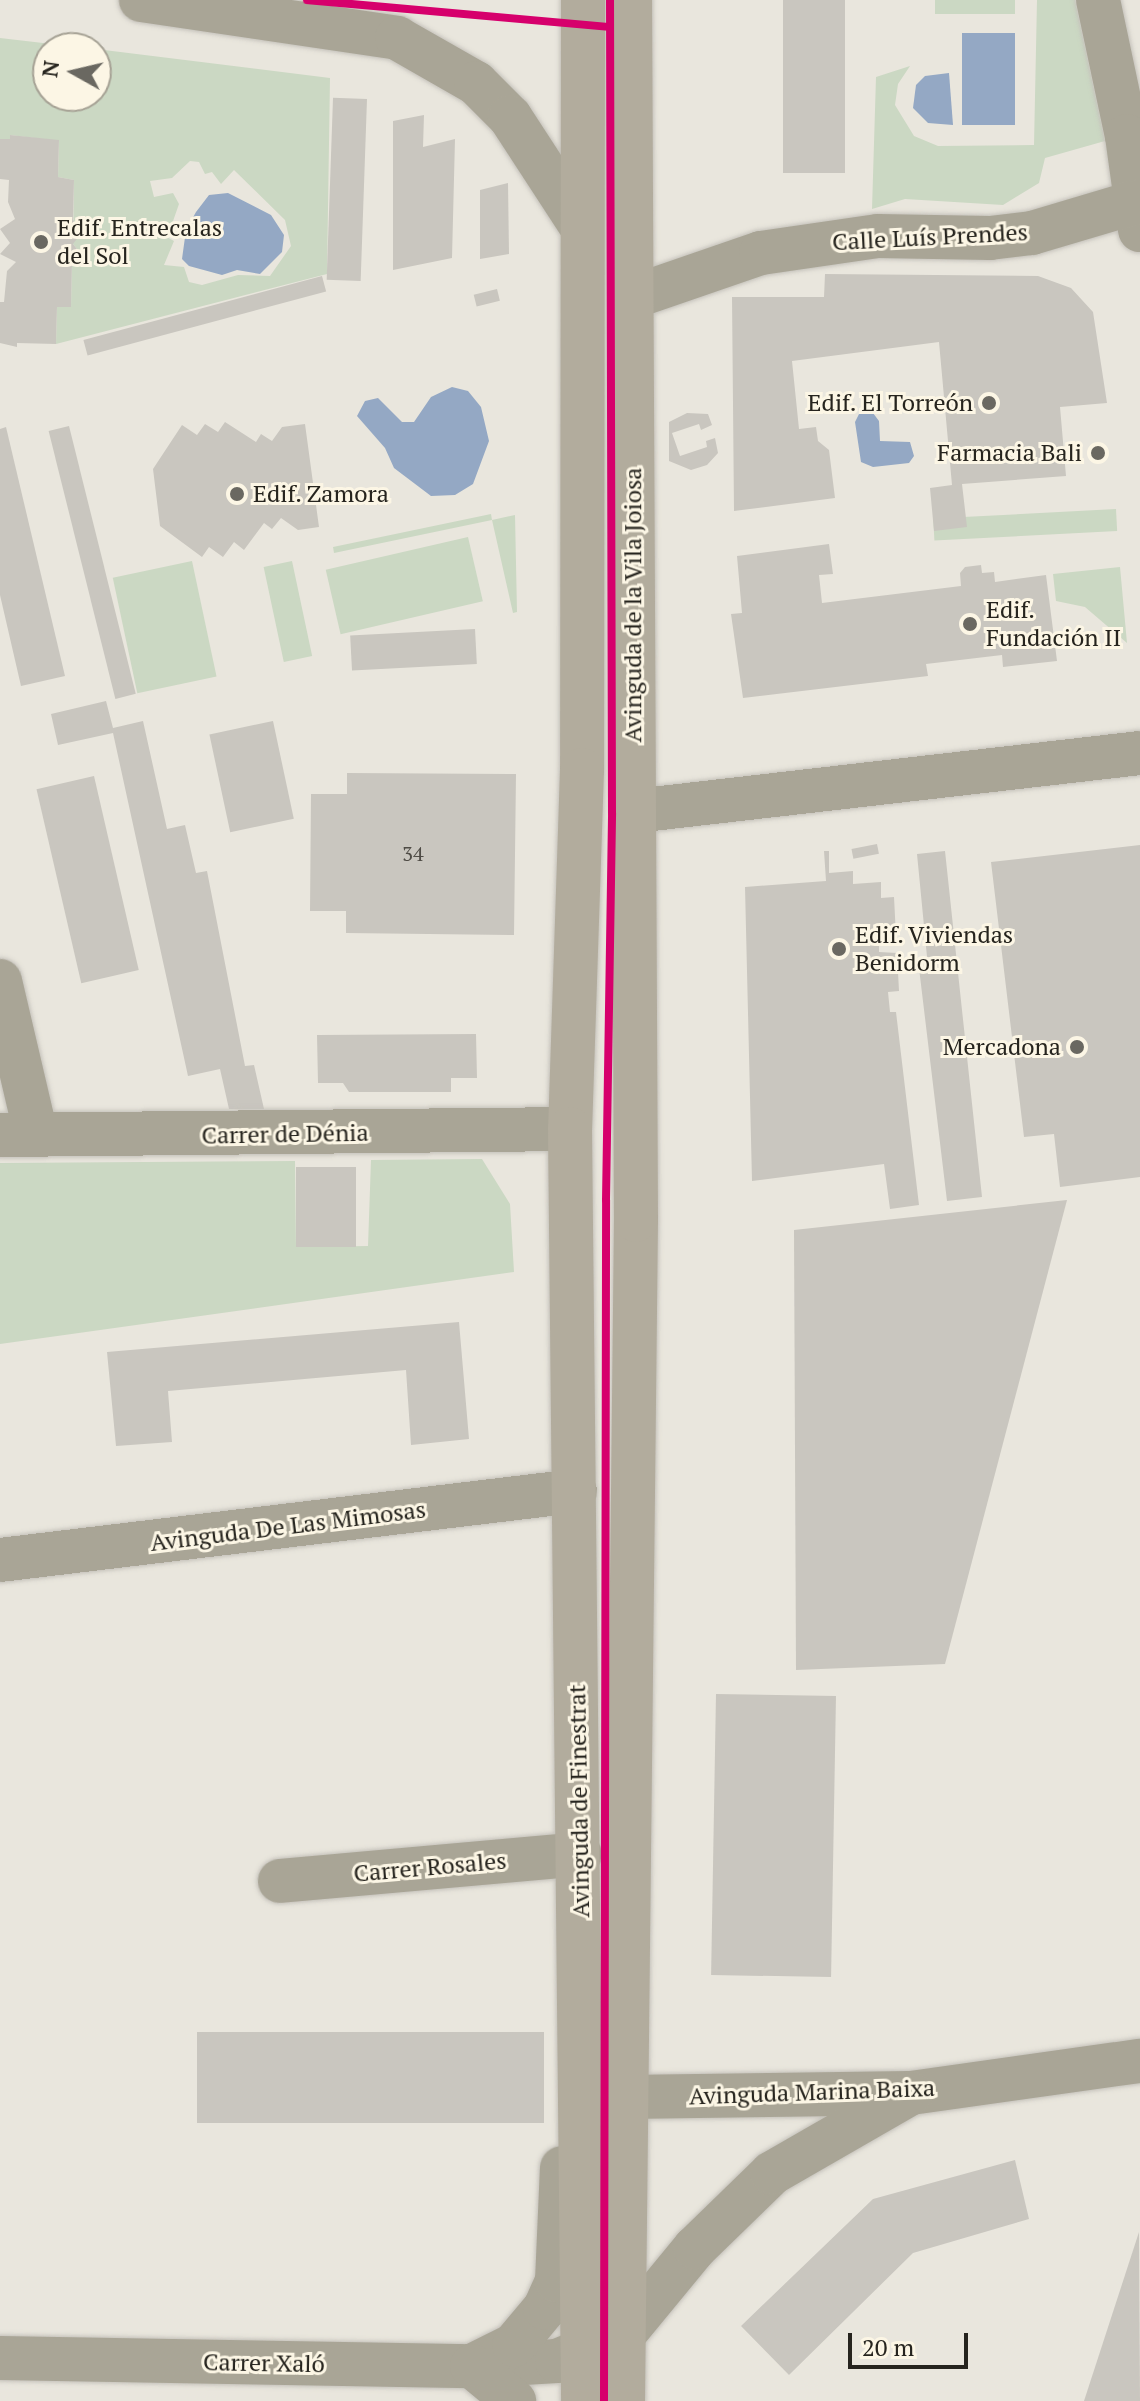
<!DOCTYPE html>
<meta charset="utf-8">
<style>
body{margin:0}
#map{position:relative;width:1140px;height:2401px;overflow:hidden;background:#e9e6dd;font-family:"PT Serif",serif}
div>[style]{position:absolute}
.green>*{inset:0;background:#cbd8c3;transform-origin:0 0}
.water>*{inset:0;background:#94a8c4;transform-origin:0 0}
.building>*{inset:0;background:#c9c6bf;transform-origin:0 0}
.roads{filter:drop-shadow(0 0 2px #c5c2bb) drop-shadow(0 0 2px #c5c2bb)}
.minor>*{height:44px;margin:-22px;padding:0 22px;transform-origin:22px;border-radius:22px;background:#a9a596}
.secondary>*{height:44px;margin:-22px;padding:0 22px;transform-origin:22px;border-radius:22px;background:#b2ac9d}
.cycleway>*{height:8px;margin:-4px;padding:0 4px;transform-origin:4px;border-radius:4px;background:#d6006c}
.dots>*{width:22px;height:22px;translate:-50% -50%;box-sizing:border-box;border:4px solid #fcf6e5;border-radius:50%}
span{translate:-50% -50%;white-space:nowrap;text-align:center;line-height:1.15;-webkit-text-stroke:6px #fcf6e5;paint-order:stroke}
.number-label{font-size:20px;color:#4f4c46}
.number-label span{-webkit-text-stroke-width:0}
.poi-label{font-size:24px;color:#26241e}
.left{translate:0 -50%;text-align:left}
.right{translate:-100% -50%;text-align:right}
.street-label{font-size:24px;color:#26241e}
.north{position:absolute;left:32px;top:32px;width:80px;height:80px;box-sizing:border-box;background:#fcf6e5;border:2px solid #a6a295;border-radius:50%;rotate:278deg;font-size:22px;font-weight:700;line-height:32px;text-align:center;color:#26241e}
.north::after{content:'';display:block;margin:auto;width:28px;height:36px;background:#6a6861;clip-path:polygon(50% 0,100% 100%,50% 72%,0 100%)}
.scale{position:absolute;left:848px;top:2333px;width:120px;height:36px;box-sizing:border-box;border:4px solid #26241e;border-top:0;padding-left:10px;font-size:24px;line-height:28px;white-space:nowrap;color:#26241e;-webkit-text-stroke:6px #fcf6e5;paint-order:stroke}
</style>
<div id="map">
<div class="green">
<i style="left:935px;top:0;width:80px;height:14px"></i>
<i style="clip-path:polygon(1037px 0,1075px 0,1105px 141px,1045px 158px,1039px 183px,1003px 205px,905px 199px,872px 209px,876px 77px,910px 66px,898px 84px,895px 105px,914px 136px,938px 146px,1034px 145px)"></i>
<i style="clip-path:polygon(evenodd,0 38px,86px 48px,48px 48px,48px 96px,96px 96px,96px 49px,330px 78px,327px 274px,56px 344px,57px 307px,71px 307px,72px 263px,81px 254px,73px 244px,74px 180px,58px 177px,59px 141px,10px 135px,10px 139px,0 139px,0 38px,190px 161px,199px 162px,205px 174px,212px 172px,221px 184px,234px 170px,285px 220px,291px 246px,270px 276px,238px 275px,202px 285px,189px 282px,184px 267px,164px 265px,174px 241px,152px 229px,151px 222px,172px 224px,179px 204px,173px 193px,154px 197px,150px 181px,172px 178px,190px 161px)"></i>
<i style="left:1116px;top:509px;width:22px;height:183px;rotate:87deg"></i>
<i style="clip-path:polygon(491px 514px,492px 520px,515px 515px,517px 612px,513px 613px,492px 520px,334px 553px,333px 547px)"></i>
<i style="left:468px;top:537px;width:66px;height:146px;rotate:77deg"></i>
<i style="left:192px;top:561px;width:118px;height:81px;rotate:78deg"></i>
<i style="left:292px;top:561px;width:97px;height:29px;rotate:78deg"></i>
<i style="clip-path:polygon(1120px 567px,1127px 643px,1085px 607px,1056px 601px,1053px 574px)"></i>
<i style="clip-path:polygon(482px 1159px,510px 1204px,514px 1272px,0 1344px,0 1163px,295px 1161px,296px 1247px,368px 1246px,371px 1160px)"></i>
</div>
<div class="water">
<i style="left:962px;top:33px;width:53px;height:92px"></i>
<i style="clip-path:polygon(949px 73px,953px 125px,928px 123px,913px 108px,916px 85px,925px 76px)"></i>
<i style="clip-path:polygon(228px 193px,271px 215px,284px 235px,282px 252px,260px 274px,237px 270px,222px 275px,189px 266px,182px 259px,186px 230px,196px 212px,209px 195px)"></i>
<i style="clip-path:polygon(452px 387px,468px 391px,481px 407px,489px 441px,473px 484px,455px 495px,431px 496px,394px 468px,385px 448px,357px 416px,365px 401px,378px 398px,402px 422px,414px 422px,431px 397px)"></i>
<i style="clip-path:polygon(870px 409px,879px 421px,880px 441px,910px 442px,914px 456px,909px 463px,873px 467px,861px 462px,855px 422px,861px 410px)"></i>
</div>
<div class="building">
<i style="left:783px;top:0;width:62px;height:173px"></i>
<i style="left:367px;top:99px;width:182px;height:34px;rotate:92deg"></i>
<i style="clip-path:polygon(424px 115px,423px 147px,455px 139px,452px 258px,393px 270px,393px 121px)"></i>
<i style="clip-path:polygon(10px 135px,59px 140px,58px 177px,74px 180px,73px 220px,83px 231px,73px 244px,81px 254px,72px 263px,71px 307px,57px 307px,56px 344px,17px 343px,17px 347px,0 343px,0 302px,4px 302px,7px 271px,16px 262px,0 254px,10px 243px,0 229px,15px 219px,8px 202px,9px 180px,0 179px,0 139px,10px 139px)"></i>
<i style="clip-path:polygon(508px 183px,509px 254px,480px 259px,480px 190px)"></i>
<i style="clip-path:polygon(825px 274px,1038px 276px,1071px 288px,1093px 312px,1107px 403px,1060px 407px,1066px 476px,962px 484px,967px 527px,934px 531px,930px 488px,952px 485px,939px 342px,792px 361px,799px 429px,816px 427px,818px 441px,829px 450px,835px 498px,734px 511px,732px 297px,824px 297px)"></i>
<i style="left:322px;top:276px;width:16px;height:247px;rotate:75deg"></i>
<i style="left:497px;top:289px;width:12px;height:24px;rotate:76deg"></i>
<i style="clip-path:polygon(687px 413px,708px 414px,712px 425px,701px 430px,699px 424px,672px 433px,680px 456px,707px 447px,706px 441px,715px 438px,718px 453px,707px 465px,691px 470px,669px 461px,669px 422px)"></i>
<i style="clip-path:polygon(225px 422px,256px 442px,261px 434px,272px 441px,282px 427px,305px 424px,319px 527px,298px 530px,281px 518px,272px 529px,264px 523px,244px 550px,234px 542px,223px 557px,209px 547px,202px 557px,160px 526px,153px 469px,182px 425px,197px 435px,205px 424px,218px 432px)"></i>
<i style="left:69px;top:426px;width:276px;height:21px;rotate:76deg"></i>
<i style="clip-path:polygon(6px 427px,65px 676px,21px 686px,0 595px,0 429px)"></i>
<i style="clip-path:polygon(829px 544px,833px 574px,819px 575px,822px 603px,961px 586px,960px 573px,965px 567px,981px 565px,982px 573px,994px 572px,995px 582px,1046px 575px,1057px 661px,1003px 667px,1002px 655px,926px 664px,928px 676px,743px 698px,731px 614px,742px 613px,737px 556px)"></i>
<i style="left:475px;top:629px;width:35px;height:125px;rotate:87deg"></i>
<i style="clip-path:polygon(106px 701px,113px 728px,143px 721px,167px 829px,185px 825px,196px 873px,207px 871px,245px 1066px,254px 1065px,264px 1109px,229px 1109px,220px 1069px,188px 1076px,113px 733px,58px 745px,51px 714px)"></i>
<i style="left:273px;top:721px;width:100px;height:65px;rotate:78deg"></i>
<i style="clip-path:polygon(347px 773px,516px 774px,514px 935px,346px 933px,346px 911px,310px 911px,311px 794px,347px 794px)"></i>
<i style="left:94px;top:776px;width:199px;height:59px;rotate:77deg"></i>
<i style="left:877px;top:844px;width:10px;height:26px;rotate:79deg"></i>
<i style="clip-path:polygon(1140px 845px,1140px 1177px,1060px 1187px,1054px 1134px,1024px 1137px,991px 862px)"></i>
<i style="clip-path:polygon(824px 851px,829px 851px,829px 873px,853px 871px,853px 884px,881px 882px,881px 898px,894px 897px,896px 936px,879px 940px,879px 952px,897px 953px,899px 991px,888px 992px,890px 1012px,896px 1012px,919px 1205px,890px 1209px,884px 1164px,752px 1181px,745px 887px,826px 881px)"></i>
<i style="clip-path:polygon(945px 851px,982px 1197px,947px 1201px,919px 968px,928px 967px,917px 854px)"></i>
<i style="clip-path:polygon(476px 1034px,477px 1078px,451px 1078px,451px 1092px,349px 1092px,343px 1083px,318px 1083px,317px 1035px)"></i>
<i style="left:296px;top:1167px;width:60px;height:80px"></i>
<i style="clip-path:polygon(1067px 1200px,945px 1664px,796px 1670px,794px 1230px)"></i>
<i style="clip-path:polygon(459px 1322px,469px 1439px,411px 1445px,406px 1370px,168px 1391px,172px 1442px,116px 1446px,107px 1352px)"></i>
<i style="left:716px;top:1694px;width:120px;height:281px;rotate:1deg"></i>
<i style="left:544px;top:2032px;width:91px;height:347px;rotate:90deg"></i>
<i style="clip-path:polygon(1015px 2160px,1029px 2219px,913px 2253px,789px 2375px,741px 2326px,873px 2199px)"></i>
<i style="clip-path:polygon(1139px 2232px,1140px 2401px,1084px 2401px)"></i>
</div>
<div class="roads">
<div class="minor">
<i style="left:141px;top:0;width:259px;rotate:8.4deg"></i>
<i style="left:397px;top:38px;width:91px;rotate:29.7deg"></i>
<i style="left:476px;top:83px;width:48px;rotate:45deg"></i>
<i style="left:510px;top:117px;width:126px;rotate:56.9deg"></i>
<i style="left:1098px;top:0;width:139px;rotate:78deg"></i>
<i style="left:1127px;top:136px;width:95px;rotate:82.1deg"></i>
<i style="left:633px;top:297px;width:135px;rotate:-19deg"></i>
<i style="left:761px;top:253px;width:118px;rotate:-8.3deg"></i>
<i style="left:878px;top:236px;width:112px;rotate:1deg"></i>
<i style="left:990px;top:238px;width:42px;rotate:-6.8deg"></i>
<i style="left:1032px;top:233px;width:109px;rotate:-16.6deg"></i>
<i style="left:635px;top:811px;width:508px;rotate:-6.55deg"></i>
<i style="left:0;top:981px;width:157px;rotate:76.8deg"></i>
<i style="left:0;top:1135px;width:570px;rotate:-0.6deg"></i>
<i style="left:0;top:1560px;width:579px;rotate:-6.84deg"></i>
<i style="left:280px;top:1881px;width:301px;rotate:-5.1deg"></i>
<i style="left:581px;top:2032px;width:60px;rotate:66.4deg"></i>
<i style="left:605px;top:2087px;width:23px;rotate:25deg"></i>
<i style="left:626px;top:2097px;width:285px;rotate:-0.8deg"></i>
<i style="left:911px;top:2093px;width:231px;rotate:-8deg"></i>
<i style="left:0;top:2358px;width:472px;rotate:1deg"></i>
<i style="left:472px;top:2366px;width:85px;rotate:-3.4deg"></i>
<i style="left:557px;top:2361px;width:72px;rotate:-21.9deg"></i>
<i style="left:624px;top:2334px;width:112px;rotate:-50.5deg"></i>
<i style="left:695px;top:2248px;width:107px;rotate:-44.2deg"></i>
<i style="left:772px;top:2173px;width:160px;rotate:-29.9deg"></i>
<i style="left:474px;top:2365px;width:45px;rotate:-26.6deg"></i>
<i style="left:514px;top:2345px;width:48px;rotate:-50deg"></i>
<i style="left:545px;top:2308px;width:30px;rotate:-66deg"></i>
<i style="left:557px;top:2281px;width:113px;rotate:-87.5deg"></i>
<i style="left:472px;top:2366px;width:55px;rotate:39.8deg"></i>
</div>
<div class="secondary">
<i style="left:583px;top:0;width:770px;rotate:90.07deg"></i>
<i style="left:582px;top:770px;width:359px;rotate:91.9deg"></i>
<i style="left:570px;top:1129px;width:1272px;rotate:89.41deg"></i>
<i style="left:623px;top:2401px;width:1181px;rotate:-89.37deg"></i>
<i style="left:636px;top:1220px;width:1220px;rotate:-90.28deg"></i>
</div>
</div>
<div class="cycleway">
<i style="left:307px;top:0;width:304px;rotate:5.1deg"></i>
<i style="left:604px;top:2401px;width:1201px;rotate:-89.9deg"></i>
<i style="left:606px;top:1200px;width:387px;rotate:-89.1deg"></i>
<i style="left:612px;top:813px;width:813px;rotate:-90.14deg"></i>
</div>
<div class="dots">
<i style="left:41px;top:242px;background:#6a6861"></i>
<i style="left:989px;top:403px;background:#6a6861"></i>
<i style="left:1098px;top:453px;background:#6a6861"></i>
<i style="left:237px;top:494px;background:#6a6861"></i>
<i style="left:970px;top:624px;background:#6a6861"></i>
<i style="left:839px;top:949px;background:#6a6861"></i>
<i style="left:1077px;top:1047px;background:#6a6861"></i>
</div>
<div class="number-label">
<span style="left:413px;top:853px">34</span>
</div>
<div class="poi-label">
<span class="left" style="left:57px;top:242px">Edif. Entrecalas<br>del Sol</span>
<span class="right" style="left:973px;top:403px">Edif. El Torreón</span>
<span class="right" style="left:1082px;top:453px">Farmacia Bali</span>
<span class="left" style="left:253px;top:494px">Edif. Zamora</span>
<span class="left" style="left:986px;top:624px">Edif.<br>Fundación II</span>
<span class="left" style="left:855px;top:949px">Edif. Viviendas<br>Benidorm</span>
<span class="right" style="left:1061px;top:1047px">Mercadona</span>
</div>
<div class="street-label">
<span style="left:930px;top:237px;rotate:-3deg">Calle Luís Prendes</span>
<span style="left:633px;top:605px;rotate:-90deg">Avinguda de la Vila Joiosa</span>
<span style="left:285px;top:1134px;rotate:-1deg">Carrer de Dénia</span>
<span style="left:288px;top:1526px;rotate:-7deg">Avinguda De Las Mimosas</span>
<span style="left:579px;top:1801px;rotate:-91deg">Avinguda de Finestrat</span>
<span style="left:430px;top:1867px;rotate:-5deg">Carrer Rosales</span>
<span style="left:812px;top:2092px;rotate:-2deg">Avinguda Marina Baixa</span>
<span style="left:264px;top:2363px;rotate:1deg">Carrer Xaló</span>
</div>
<div class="north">N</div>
<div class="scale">20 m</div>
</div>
